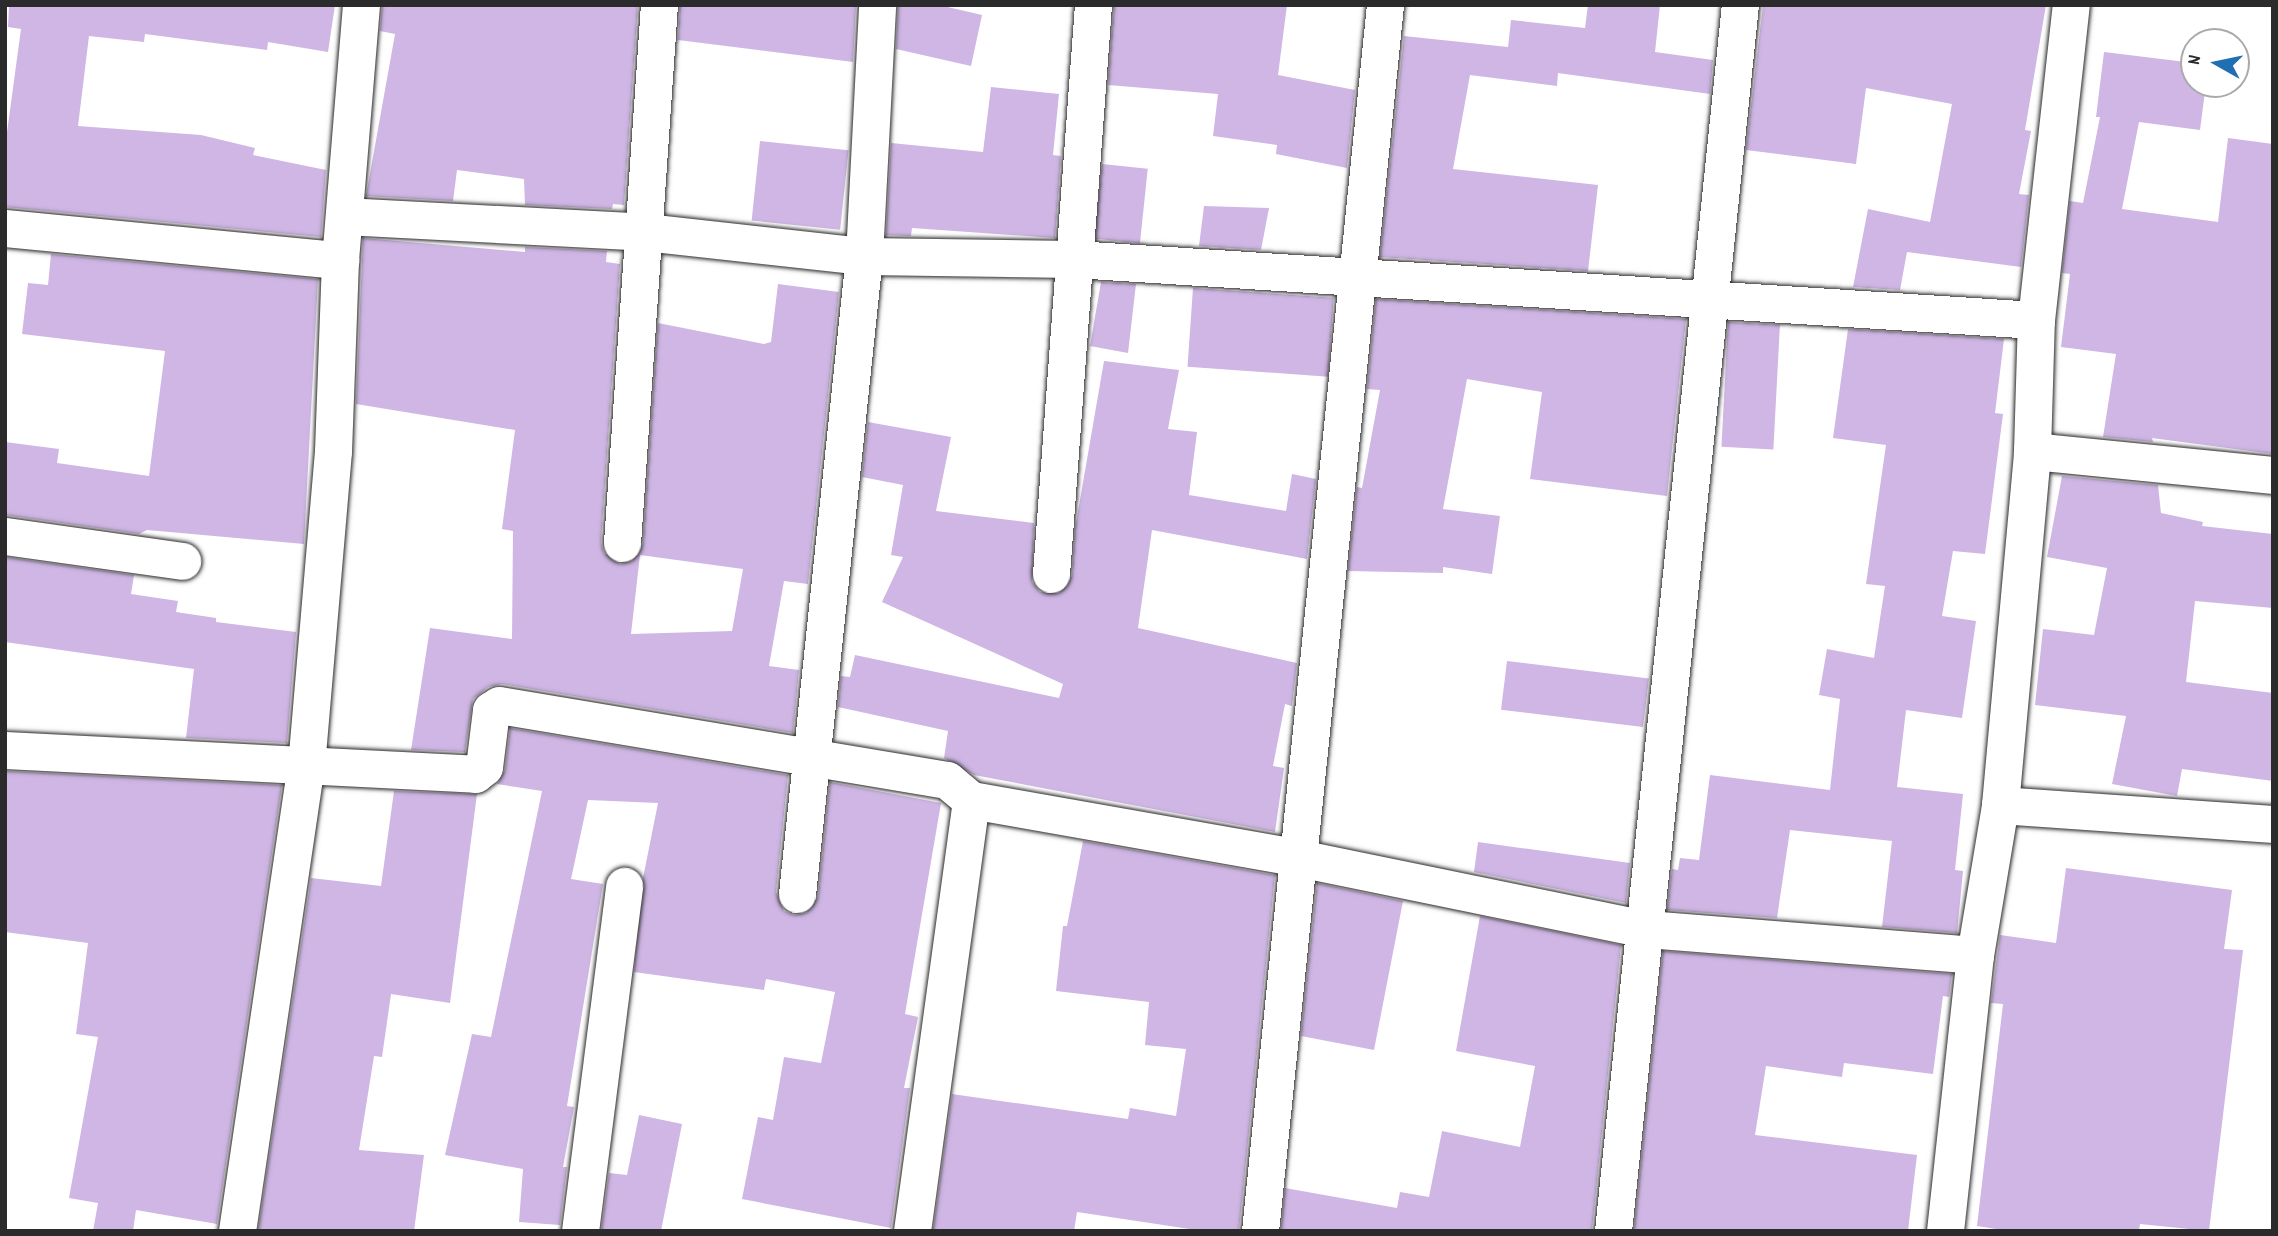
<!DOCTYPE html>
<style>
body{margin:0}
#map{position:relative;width:2278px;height:1236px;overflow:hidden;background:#fff;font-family:Dekko,sans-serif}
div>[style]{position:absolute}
.building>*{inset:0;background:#cfb6e4;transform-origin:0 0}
.roads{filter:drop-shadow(0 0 2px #2b2b2b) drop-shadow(0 0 2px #2b2b2b)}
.street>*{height:37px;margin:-18.5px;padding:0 18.5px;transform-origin:18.5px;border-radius:18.5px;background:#fff}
span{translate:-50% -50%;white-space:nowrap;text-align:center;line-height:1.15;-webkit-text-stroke:5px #fff;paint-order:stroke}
.frame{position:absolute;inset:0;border:7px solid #2b2b2b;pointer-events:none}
.north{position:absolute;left:2180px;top:28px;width:70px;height:70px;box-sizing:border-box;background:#fff;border:2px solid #aaa;border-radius:50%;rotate:279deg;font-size:19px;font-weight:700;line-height:28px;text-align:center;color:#2b2b2b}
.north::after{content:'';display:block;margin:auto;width:24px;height:32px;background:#1f6fb2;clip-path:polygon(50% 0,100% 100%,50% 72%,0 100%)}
</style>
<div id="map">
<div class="building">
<i style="clip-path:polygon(9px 5px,335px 5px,328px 52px,268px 42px,267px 50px,145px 34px,144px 42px,89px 36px,78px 126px,201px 135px,255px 148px,253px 155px,326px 170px,321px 237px,5px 207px,5px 147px,21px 29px,8px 27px)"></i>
<i style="clip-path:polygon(382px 5px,638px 5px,624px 205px,613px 204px,612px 209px,525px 205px,524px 179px,457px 170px,453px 201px,366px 196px,395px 34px,380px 31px)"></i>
<i style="clip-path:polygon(680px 5px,856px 5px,853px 62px,678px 40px)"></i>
<i style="clip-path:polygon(898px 5px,939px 5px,982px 15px,971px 66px,896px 49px)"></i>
<i style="clip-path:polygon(1114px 5px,1287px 5px,1278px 75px,1355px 90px,1347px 168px,1276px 154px,1277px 145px,1213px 136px,1218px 94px,1108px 85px)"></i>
<i style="clip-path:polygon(1588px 5px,1660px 5px,1655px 52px,1713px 60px,1710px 94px,1558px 73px,1557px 86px,1470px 75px,1453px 169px,1598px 185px,1588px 271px,1380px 257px,1404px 36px,1508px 47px,1511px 20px,1585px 28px)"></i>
<i style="clip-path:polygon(1763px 5px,2046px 5px,2025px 130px,2031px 131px,2019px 194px,2029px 195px,2021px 267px,1907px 252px,1900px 290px,1853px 287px,1868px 209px,1930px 222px,1952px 104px,1866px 88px,1856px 164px,1746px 150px)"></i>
<i style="clip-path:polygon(2104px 52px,2194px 63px,2194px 84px,2206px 84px,2200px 130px,2139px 122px,2122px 209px,2218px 222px,2228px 138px,2273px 144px,2273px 454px,2152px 438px,2153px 442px,2103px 437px,2116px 354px,2061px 347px,2070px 274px,2062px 273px,2070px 201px,2083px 203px,2100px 117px,2096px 117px)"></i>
<i style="clip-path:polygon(991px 87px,1059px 94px,1053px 155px,1061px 156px,1055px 238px,912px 228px,911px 236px,886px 235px,891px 143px,983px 152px)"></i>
<i style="left:760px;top:141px;width:89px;height:80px;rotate:6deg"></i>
<i style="left:1102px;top:164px;width:46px;height:75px;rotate:6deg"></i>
<i style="clip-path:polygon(1204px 206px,1269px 208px,1261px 250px,1199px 246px)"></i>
<i style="clip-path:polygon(evenodd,363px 238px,525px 252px,525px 247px,607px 251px,606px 262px,620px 264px,601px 542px,604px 553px,620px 564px,632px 561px,643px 544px,658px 323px,764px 344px,771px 342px,778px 284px,839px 292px,808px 584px,784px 581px,769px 666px,799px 670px,793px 733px,502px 684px,488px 687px,473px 699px,465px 752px,411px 750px,430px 628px,512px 639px,513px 531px,502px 529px,515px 430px,356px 404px,363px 238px,640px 555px,743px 569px,732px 631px,631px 634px,640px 555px)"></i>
<i style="clip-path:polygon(51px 254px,318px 279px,304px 544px,147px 530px,139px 534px,5px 515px,5px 442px,59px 449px,57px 463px,149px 476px,165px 351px,22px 334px,28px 283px,48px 285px)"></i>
<i style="clip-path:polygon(1101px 282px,1136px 284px,1128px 353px,1090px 346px)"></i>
<i style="left:1193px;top:288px;width:141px;height:79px;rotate:4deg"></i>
<i style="clip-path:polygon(1376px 299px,1686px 319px,1667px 496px,1530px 479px,1542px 392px,1467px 379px,1443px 509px,1500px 516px,1492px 574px,1443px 567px,1443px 573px,1348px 571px,1357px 487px,1362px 488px,1380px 390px,1367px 389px)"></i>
<i style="left:1728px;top:322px;width:52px;height:125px;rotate:3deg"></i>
<i style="clip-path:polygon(1848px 329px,2004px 339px,1995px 413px,2003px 414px,1985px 554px,1953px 551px,1942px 616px,1976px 621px,1962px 718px,1906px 710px,1897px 787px,1963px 794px,1955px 870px,1963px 871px,1957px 933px,1882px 927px,1892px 841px,1790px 830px,1777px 918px,1667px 910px,1672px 869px,1678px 870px,1680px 858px,1699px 860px,1710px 775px,1830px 790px,1840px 699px,1819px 695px,1827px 649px,1874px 658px,1885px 586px,1866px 584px,1886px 445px,1833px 438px)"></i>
<i style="clip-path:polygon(1104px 361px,1179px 370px,1168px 429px,1197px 432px,1189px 495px,1286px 511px,1292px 474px,1316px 479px,1307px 559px,1152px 530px,1138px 628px,1297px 663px,1292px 706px,1285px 704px,1273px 766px,1284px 768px,1275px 832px,974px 775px,944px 758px,948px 731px,838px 707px,841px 676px,850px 677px,855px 655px,1059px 698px,1063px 684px,882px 602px,903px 557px,891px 555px,903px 485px,862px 477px,868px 422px,951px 437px,936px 511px,1034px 523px,1032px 582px,1040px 592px,1059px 593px,1072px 576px,1075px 529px)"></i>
<i style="clip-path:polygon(2062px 476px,2158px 485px,2161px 513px,2203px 522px,2202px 526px,2273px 534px,2273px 608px,2195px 601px,2186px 682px,2273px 693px,2273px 781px,2182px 769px,2177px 796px,2112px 784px,2126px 716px,2035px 705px,2043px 629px,2094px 635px,2107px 568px,2047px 557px)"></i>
<i style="clip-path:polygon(5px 557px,134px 575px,131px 594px,178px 601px,176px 612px,216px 618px,216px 622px,296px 632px,287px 743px,186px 738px,194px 669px,5px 642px)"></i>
<i style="left:1507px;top:661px;width:143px;height:49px;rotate:7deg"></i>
<i style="clip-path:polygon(510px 728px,788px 775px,776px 892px,784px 911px,794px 915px,806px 913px,818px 897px,830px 782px,941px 803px,905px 1014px,918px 1017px,904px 1088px,910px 1088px,891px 1228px,742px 1199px,758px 1117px,773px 1120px,784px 1057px,821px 1063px,835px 992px,766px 979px,764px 990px,634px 972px,643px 878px,658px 803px,588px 800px,571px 879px,603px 884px,567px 1106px,574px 1107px,563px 1167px,567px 1167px,560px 1225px,519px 1222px,523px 1169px,445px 1155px,472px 1034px,491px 1037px,542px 791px,497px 784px,505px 770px)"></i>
<i style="clip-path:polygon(5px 771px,282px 785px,217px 1224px,136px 1210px,133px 1231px,93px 1231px,98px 1203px,69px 1198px,98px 1037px,76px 1034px,88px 943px,5px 932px)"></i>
<i style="clip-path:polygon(394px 791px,477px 794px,450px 1003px,391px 994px,382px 1057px,374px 1056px,359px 1150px,424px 1155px,414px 1231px,258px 1231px,311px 878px,381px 886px)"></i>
<i style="clip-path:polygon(1083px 841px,1275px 875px,1239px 1231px,1203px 1231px,1077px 1212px,1074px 1231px,933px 1231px,952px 1094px,1128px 1119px,1130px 1108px,1176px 1116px,1186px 1049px,1145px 1045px,1149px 1002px,1056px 991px,1063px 926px,1067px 926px)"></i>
<i style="clip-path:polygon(1478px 842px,1630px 863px,1626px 903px,1474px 872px)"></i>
<i style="clip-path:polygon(2066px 868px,2232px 890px,2224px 949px,2243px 950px,2209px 1231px,2140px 1224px,2139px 1231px,2009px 1231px,1977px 1226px,2003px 1004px,1991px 1003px,2000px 935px,2056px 943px)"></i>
<i style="clip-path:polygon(1317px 883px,1403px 901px,1374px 1050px,1301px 1036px)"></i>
<i style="clip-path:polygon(1480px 916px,1621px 945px,1592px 1231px,1281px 1231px,1285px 1188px,1397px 1208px,1400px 1192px,1429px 1197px,1442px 1131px,1520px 1147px,1535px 1066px,1456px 1051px)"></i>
<i style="clip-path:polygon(1663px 951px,1952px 974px,1949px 997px,1943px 996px,1933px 1074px,1844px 1063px,1842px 1077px,1766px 1066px,1755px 1135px,1917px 1155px,1908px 1231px,1634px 1231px)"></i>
<i style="clip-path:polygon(639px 1115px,682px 1124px,661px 1231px,601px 1231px,609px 1173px,627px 1175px)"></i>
</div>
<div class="roads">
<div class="street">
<i style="left:344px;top:216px;width:301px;rotate:3deg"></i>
<i style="left:645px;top:232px;width:220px;rotate:6.3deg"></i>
<i style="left:864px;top:256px;width:210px;rotate:0.8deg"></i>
<i style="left:1074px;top:259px;width:964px;rotate:3.63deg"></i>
<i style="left:5px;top:228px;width:337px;rotate:5.5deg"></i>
<i style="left:2032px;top:451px;width:242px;rotate:5.7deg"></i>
<i style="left:5px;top:536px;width:179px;rotate:8deg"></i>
<i style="left:622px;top:543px;width:539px;rotate:-86.07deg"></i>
<i style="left:1051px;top:574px;width:571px;rotate:-85.78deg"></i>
<i style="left:5px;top:750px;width:471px;rotate:2.9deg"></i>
<i style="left:475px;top:774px;width:11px;rotate:-38deg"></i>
<i style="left:484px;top:767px;width:57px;rotate:-83deg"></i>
<i style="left:491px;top:710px;width:9px;rotate:-32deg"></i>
<i style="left:499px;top:705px;width:454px;rotate:9.5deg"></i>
<i style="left:947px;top:780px;width:31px;rotate:40deg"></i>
<i style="left:2000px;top:805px;width:274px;rotate:4deg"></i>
<i style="left:797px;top:894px;width:642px;rotate:-84.01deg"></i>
<i style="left:864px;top:256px;width:251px;rotate:-87deg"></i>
<i style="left:237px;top:1231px;width:470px;rotate:-81.6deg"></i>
<i style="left:306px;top:766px;width:316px;rotate:-85.1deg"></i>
<i style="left:333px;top:451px;width:191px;rotate:-87.9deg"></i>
<i style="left:340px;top:260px;width:256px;rotate:-85.3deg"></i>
<i style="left:580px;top:1231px;width:348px;rotate:-82.7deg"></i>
<i style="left:912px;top:1231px;width:435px;rotate:-82.2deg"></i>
<i style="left:971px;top:800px;width:333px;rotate:10deg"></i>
<i style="left:1299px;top:858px;width:354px;rotate:11.6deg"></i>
<i style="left:1646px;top:929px;width:330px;rotate:4.5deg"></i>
<i style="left:1260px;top:1231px;width:1232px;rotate:-84.18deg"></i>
<i style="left:1613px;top:1231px;width:1233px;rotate:-84.09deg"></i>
<i style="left:1945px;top:1231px;width:278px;rotate:-83.8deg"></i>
<i style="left:1975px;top:955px;width:152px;rotate:-80.5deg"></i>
<i style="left:2000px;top:805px;width:355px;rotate:-84.8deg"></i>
<i style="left:2032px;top:451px;width:131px;rotate:-88.3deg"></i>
<i style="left:2036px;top:320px;width:317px;rotate:-83.7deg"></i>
</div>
</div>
<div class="frame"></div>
<div class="north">N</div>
</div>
